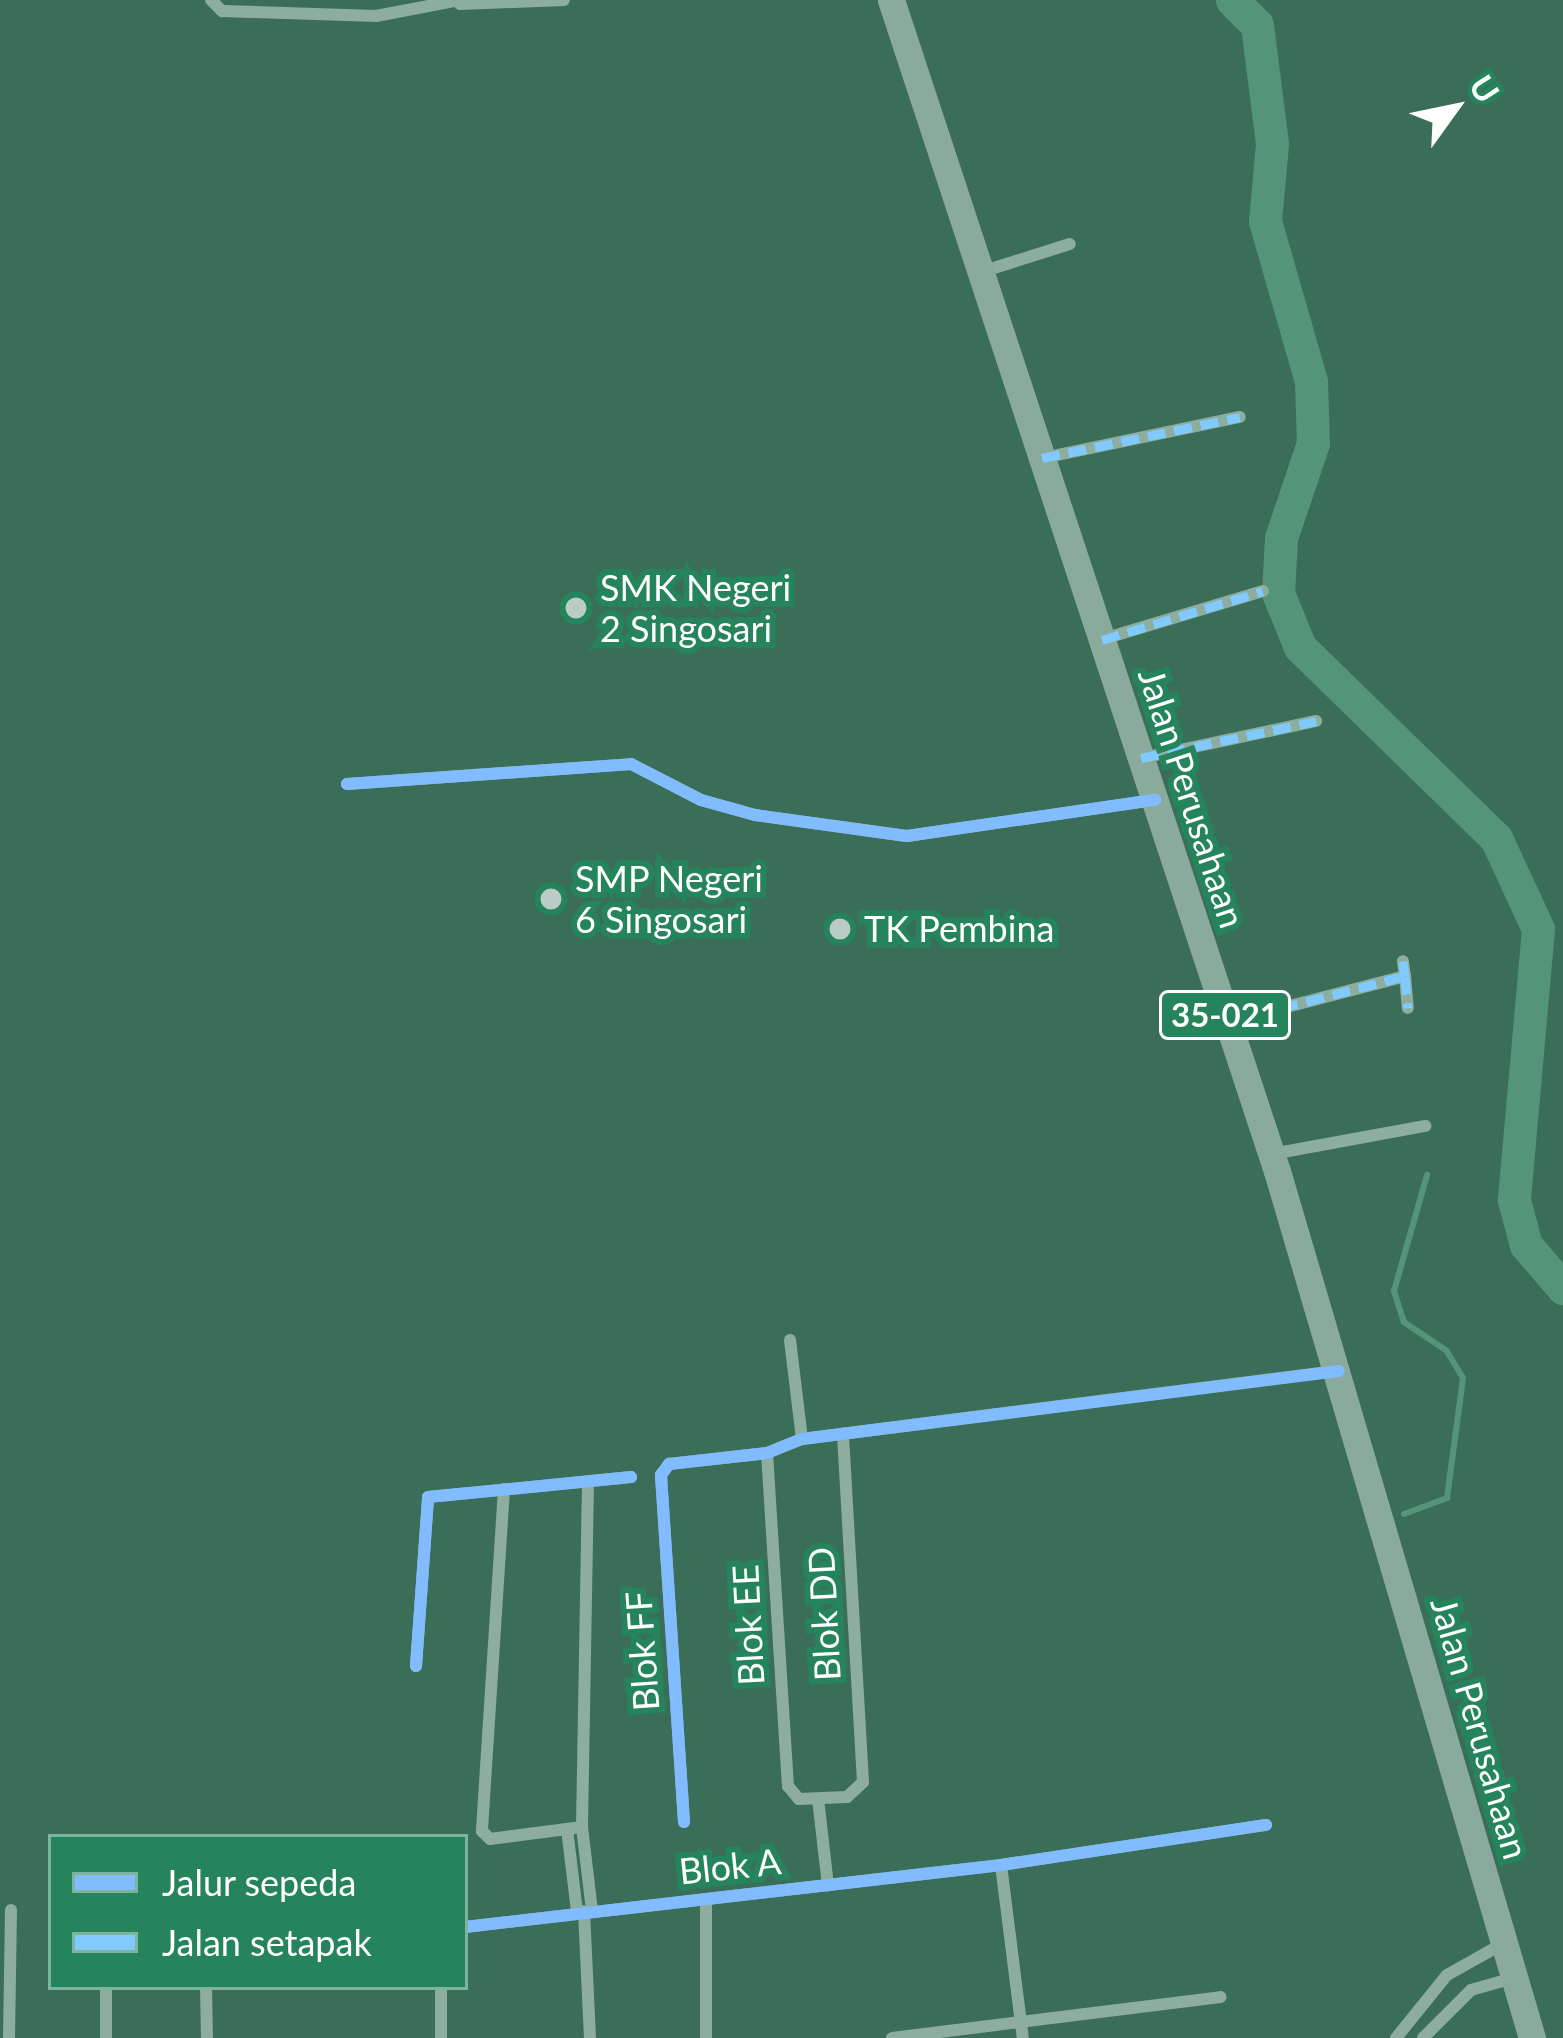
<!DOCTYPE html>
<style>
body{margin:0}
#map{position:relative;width:1563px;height:2038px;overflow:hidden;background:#3b6e58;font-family:Lato,sans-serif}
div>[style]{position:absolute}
.stream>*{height:6px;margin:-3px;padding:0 3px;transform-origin:3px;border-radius:3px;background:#549579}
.river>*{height:33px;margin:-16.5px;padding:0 16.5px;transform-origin:16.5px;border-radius:16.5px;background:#549579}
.street>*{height:12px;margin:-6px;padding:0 6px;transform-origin:6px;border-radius:6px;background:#8dad9f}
.primary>*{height:27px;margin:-13.5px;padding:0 13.5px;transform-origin:13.5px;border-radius:13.5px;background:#8baa9e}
.quiet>*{height:9px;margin-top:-4.5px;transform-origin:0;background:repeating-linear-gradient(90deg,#80caff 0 18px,transparent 0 27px)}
.cycleway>*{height:12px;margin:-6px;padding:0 6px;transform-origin:6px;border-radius:6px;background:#80bcff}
.dots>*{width:33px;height:33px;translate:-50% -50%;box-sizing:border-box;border:6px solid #25845b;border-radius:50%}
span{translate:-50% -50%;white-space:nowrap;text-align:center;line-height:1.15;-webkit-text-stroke:12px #25845b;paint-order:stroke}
.shield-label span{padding:3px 9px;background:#25845b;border:3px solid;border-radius:9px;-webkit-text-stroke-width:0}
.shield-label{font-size:33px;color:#fff;font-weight:700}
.poi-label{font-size:36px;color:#fff}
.left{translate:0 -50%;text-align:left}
.street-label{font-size:36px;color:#fff}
.legend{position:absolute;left:48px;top:1834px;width:420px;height:156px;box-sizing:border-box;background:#25845b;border:3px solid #7cb59d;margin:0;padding:15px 21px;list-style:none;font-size:36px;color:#fff}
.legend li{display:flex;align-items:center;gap:24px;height:60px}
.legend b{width:60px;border:3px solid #7cb59d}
.north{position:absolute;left:1395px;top:48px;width:120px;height:120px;-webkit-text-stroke:9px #25845b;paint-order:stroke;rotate:57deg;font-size:33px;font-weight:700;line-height:48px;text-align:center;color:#fff}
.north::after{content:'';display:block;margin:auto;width:42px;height:54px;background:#fff;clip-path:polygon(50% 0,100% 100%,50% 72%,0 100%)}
</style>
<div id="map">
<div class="stream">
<i style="left:1404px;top:1514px;width:46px;rotate:-20.4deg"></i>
<i style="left:1447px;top:1498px;width:121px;rotate:-82.4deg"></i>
<i style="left:1463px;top:1378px;width:31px;rotate:-121deg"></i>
<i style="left:1447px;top:1351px;width:52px;rotate:-146deg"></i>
<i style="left:1404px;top:1322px;width:33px;rotate:-108deg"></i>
<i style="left:1394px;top:1291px;width:121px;rotate:-74.1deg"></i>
</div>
<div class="river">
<i style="left:1232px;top:0;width:35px;rotate:45deg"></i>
<i style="left:1257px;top:25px;width:120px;rotate:82.8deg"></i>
<i style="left:1272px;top:144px;width:77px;rotate:95.2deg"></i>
<i style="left:1265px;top:221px;width:166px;rotate:74deg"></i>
<i style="left:1311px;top:381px;width:62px;rotate:88.2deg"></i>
<i style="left:1313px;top:443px;width:100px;rotate:108.6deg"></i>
<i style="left:1281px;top:538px;width:55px;rotate:93.1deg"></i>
<i style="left:1278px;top:593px;width:58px;rotate:67.8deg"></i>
<i style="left:1300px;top:647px;width:274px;rotate:44.3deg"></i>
<i style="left:1496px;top:838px;width:100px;rotate:65.2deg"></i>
<i style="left:1538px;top:929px;width:272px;rotate:95.1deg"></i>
<i style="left:1514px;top:1200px;width:47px;rotate:75.1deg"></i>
<i style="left:1526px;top:1245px;width:57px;rotate:49.3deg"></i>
</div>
<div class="street">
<i style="left:211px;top:0;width:16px;rotate:45deg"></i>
<i style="left:222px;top:11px;width:154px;rotate:1.9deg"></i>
<i style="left:376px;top:16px;width:86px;rotate:-10.8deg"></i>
<i style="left:460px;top:4px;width:104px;rotate:-2.2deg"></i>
<i style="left:981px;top:272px;width:93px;rotate:-17.5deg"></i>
<i style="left:1043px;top:458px;width:201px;rotate:-11.8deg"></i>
<i style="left:1103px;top:639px;width:167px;rotate:-16.7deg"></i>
<i style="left:1142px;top:758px;width:178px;rotate:-12deg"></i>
<i style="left:347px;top:784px;width:285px;rotate:-4deg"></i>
<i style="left:631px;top:764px;width:79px;rotate:27.2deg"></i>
<i style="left:701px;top:800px;width:56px;rotate:15.5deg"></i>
<i style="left:755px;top:815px;width:153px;rotate:7.9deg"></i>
<i style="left:907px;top:836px;width:250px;rotate:-8.3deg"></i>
<i style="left:1405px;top:976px;width:32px;rotate:85deg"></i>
<i style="left:1229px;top:1022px;width:182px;rotate:-14.6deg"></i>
<i style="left:1405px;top:976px;width:15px;rotate:-98deg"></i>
<i style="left:1272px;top:1154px;width:156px;rotate:-10.4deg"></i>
<i style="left:790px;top:1340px;width:100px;rotate:83.1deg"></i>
<i style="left:767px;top:1453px;width:334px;rotate:86.4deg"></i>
<i style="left:788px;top:1786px;width:17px;rotate:50deg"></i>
<i style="left:799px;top:1799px;width:48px;rotate:-2.4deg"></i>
<i style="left:847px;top:1797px;width:22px;rotate:-43deg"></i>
<i style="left:863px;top:1782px;width:349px;rotate:-93.3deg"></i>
<i style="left:588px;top:1482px;width:345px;rotate:91deg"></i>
<i style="left:582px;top:1827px;width:85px;rotate:83.2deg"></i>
<i style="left:504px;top:1489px;width:343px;rotate:93.7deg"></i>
<i style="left:482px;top:1831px;width:11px;rotate:45deg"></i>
<i style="left:490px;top:1839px;width:93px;rotate:-7.4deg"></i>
<i style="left:416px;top:1666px;width:169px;rotate:-85.9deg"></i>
<i style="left:428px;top:1497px;width:204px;rotate:-5.6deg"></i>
<i style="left:818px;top:1799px;width:87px;rotate:83.4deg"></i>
<i style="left:684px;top:1822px;width:348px;rotate:-93.8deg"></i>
<i style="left:661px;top:1475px;width:14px;rotate:-54deg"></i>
<i style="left:669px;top:1464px;width:99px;rotate:-6.4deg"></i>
<i style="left:767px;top:1453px;width:38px;rotate:-22deg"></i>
<i style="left:802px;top:1439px;width:536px;rotate:-7.28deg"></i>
<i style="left:567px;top:1829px;width:84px;rotate:83.1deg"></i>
<i style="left:1001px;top:1865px;width:174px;rotate:82.8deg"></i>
<i style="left:584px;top:1911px;width:127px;rotate:87.3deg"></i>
<i style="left:465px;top:1927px;width:540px;rotate:-6.6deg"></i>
<i style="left:1001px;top:1865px;width:268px;rotate:-8.6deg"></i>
<i style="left:206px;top:1987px;width:51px;rotate:88.9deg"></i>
<i style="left:441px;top:1987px;width:51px;rotate:90deg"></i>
<i style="left:9px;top:2038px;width:128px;rotate:-89.1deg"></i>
<i style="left:106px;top:2038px;width:51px;rotate:-90deg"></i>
<i style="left:706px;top:2038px;width:138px;rotate:-90deg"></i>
<i style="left:892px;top:2038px;width:331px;rotate:-7.1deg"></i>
<i style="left:1396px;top:2038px;width:81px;rotate:-51deg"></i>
<i style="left:1447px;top:1975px;width:65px;rotate:-29.3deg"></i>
<i style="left:1423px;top:2038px;width:68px;rotate:-45deg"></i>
<i style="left:1471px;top:1990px;width:44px;rotate:-15.9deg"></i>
</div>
<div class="primary">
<i style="left:891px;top:0;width:1233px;rotate:71.76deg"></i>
<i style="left:1277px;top:1171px;width:904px;rotate:73.61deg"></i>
</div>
<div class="quiet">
<i style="left:1042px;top:458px;width:202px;rotate:-11.7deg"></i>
<i style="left:1102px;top:640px;width:168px;rotate:-16.9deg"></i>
<i style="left:1141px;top:758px;width:179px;rotate:-11.9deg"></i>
<i style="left:1405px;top:976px;width:32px;rotate:85deg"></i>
<i style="left:1228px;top:1022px;width:183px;rotate:-14.6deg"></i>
<i style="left:1405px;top:976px;width:15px;rotate:-98deg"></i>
</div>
<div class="cycleway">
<i style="left:347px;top:784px;width:285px;rotate:-4deg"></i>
<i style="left:631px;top:764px;width:79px;rotate:27.2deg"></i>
<i style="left:701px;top:800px;width:56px;rotate:15.5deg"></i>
<i style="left:755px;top:815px;width:153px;rotate:7.9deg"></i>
<i style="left:907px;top:836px;width:251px;rotate:-8.3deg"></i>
<i style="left:416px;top:1666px;width:169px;rotate:-85.9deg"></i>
<i style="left:428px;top:1497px;width:204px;rotate:-5.6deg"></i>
<i style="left:684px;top:1822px;width:348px;rotate:-93.8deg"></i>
<i style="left:661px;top:1475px;width:14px;rotate:-54deg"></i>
<i style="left:669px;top:1464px;width:99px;rotate:-6.4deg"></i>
<i style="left:767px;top:1453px;width:38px;rotate:-22deg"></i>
<i style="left:802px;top:1439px;width:541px;rotate:-7.22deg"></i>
<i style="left:465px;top:1927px;width:540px;rotate:-6.6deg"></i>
<i style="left:1001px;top:1865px;width:268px;rotate:-8.6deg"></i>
</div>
<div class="dots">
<i style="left:576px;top:608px;background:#baccc5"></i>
<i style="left:551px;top:899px;background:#baccc5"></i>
<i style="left:840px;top:929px;background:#baccc5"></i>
</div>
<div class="shield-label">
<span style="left:1225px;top:1015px">35-021</span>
</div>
<div class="poi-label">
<span class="left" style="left:600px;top:608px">SMK Negeri<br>2 Singosari</span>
<span class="left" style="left:575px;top:899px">SMP Negeri<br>6 Singosari</span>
<span class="left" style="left:864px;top:929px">TK Pembina</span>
</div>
<div class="street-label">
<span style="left:1192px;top:798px;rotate:72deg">Jalan Perusahaan</span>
<span style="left:824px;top:1614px;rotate:-93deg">Blok DD</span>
<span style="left:748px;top:1625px;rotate:-93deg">Blok EE</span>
<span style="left:642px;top:1651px;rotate:-94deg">Blok FF</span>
<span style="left:1480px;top:1728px;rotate:74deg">Jalan Perusahaan</span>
<span style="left:730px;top:1866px;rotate:-6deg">Blok A</span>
</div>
<ul class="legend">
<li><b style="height:15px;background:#80bcff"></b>Jalur sepeda</li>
<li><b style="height:15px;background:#80caff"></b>Jalan setapak</li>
</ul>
<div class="north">U</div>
</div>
